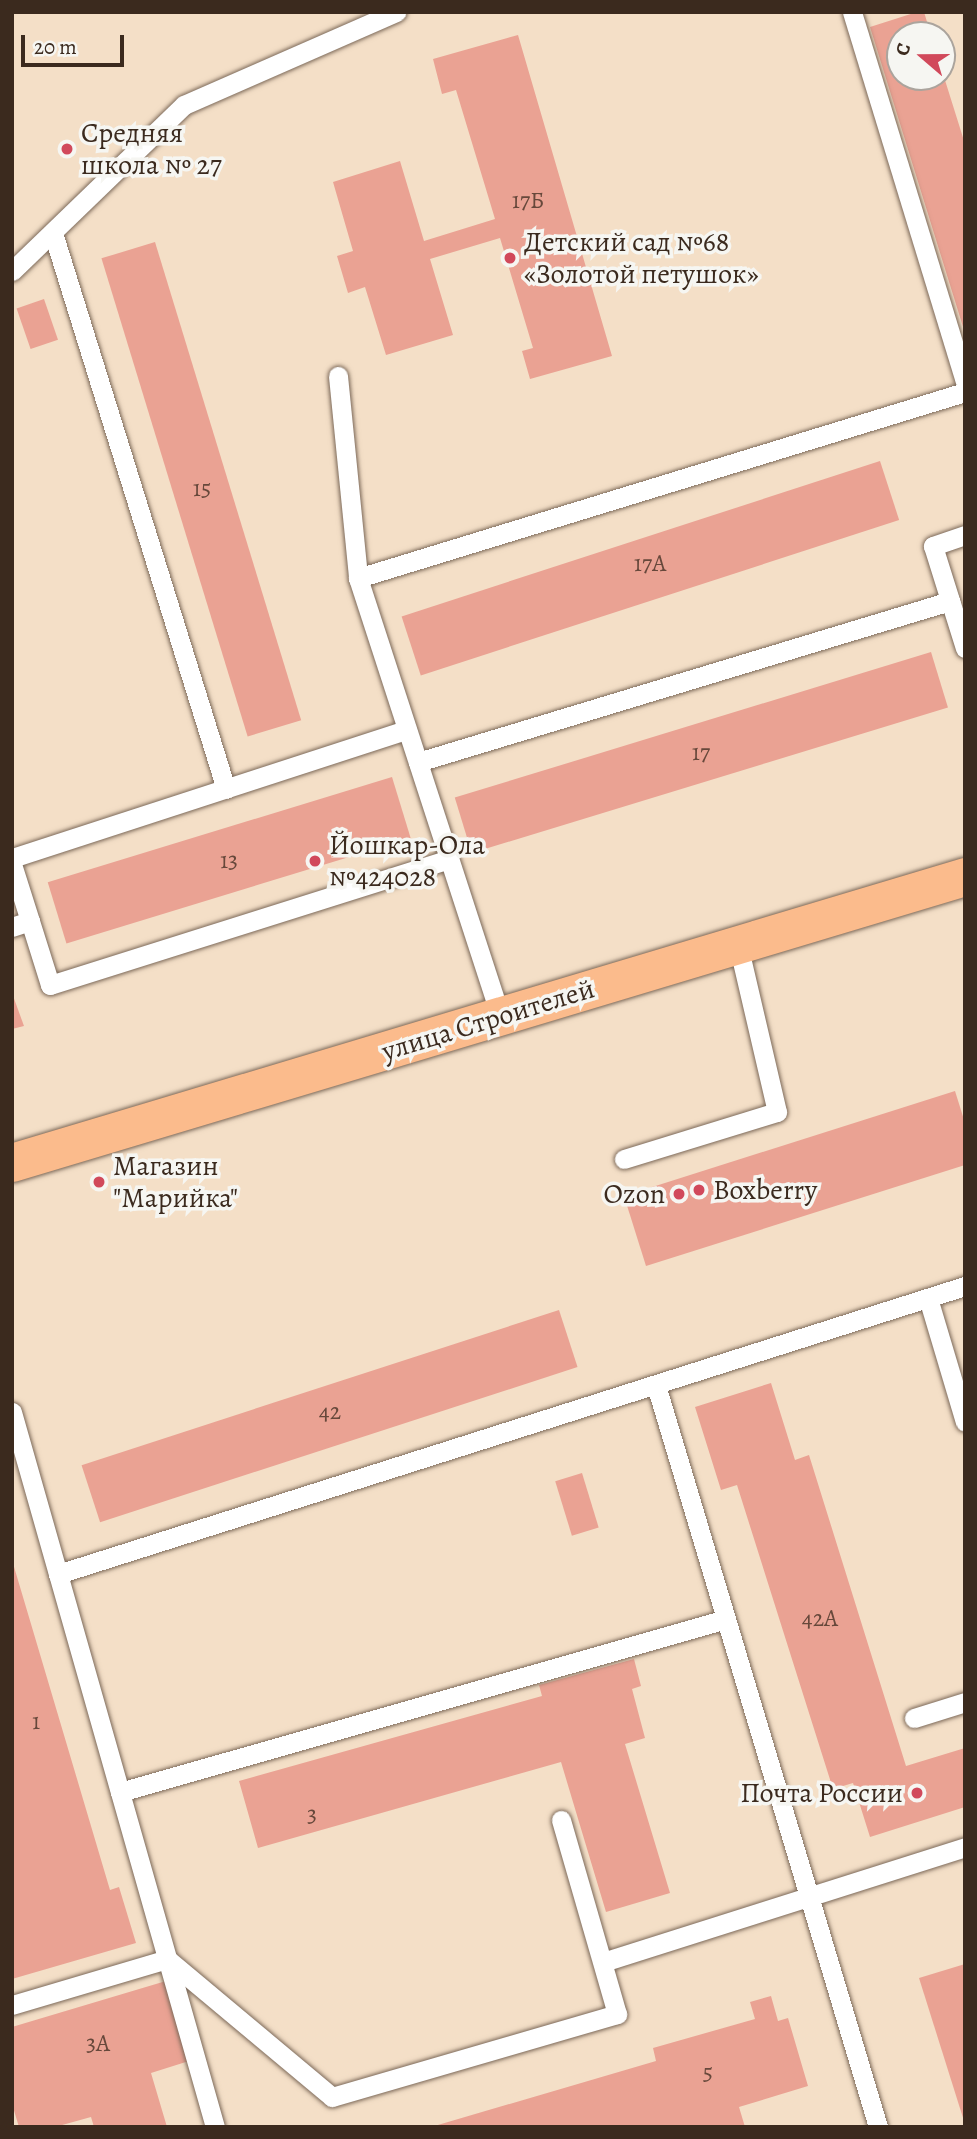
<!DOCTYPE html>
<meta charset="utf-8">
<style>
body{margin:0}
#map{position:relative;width:977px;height:2139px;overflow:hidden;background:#f4dfc7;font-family:Alegreya,serif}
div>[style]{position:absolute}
.building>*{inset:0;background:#eaa293;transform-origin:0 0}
.roads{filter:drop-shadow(0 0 2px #7c6959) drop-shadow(0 0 2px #7c6959)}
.service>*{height:19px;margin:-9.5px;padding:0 9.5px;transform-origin:9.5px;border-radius:9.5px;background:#fff}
.primary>*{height:38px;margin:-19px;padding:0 19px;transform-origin:19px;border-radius:19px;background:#fbbb8c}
.dots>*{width:19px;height:19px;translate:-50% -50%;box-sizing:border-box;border:4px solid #f6f6f2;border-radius:50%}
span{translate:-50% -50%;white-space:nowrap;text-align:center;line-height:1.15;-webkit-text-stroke:7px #f6f6f2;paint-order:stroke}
.number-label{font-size:24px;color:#67483b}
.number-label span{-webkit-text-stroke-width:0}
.poi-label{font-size:28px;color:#3b2a1e}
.left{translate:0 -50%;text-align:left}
.right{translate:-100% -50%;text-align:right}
.street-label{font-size:28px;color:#3b2a1e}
.frame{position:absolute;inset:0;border:14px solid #3b2a1e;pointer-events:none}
.north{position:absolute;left:886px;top:21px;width:70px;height:70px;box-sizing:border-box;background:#f6f6f2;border:2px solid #aba49d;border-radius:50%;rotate:290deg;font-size:19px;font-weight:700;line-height:28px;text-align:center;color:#3b2a1e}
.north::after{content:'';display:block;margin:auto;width:24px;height:32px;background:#d1495b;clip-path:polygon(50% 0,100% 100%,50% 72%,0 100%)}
.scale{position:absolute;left:21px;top:35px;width:103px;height:32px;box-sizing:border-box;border:4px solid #3b2a1e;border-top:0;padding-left:9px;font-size:21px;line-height:24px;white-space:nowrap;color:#3b2a1e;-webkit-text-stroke:5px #f6f6f2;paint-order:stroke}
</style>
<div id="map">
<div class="building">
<i style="clip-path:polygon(917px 12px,924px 12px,931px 35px,900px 35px,900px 77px,944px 77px,965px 144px,964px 330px,870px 27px)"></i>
<i style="clip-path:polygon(518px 35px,612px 356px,530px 379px,522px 351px,533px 348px,500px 238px,430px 259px,453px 335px,386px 355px,365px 287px,348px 293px,337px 256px,353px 251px,333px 182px,400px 161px,424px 241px,495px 219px,456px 90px,442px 94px,433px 59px)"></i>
<i style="left:155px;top:242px;width:500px;height:56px;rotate:73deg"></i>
<i style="left:44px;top:299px;width:43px;height:29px;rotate:71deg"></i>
<i style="left:880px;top:461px;width:62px;height:503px;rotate:72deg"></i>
<i style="left:931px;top:652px;width:58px;height:498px;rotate:73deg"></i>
<i style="left:392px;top:777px;width:64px;height:360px;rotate:73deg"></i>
<i style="clip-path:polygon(12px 993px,24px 1026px,12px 1029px)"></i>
<i style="clip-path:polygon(955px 1091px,965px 1123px,965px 1165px,646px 1266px,624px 1196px)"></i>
<i style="left:559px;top:1310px;width:60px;height:502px;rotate:72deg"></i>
<i style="clip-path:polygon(771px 1383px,795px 1460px,809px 1455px,906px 1766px,965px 1748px,965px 1807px,870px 1837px,853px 1783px,833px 1789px,737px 1485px,721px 1490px,695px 1407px)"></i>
<i style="left:582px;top:1473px;width:57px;height:28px;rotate:73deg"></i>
<i style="clip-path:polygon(12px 1560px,110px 1890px,119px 1887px,136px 1943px,12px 1979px)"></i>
<i style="clip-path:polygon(634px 1659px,641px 1686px,632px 1689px,645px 1738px,625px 1744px,670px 1893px,606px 1912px,561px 1762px,258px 1848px,239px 1781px,542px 1696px,539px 1685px)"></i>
<i style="clip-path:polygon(965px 1964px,965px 2121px,964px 2121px,919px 1978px)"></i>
<i style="clip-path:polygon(166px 1981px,189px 2061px,151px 2073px,167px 2127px,94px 2127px,91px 2117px,55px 2127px,19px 2127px,12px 2104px,12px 2027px)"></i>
<i style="clip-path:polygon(771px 1996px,778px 2021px,788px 2018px,808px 2086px,739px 2107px,745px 2127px,431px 2127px,656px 2061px,653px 2048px,755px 2019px,750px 2002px)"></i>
</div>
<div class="roads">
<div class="service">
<i style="left:852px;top:12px;width:386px;rotate:73deg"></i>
<i style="left:53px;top:233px;width:582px;rotate:72.72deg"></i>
<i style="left:12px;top:271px;width:239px;rotate:-44deg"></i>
<i style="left:184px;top:105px;width:232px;rotate:-23.7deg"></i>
<i style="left:338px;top:376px;width:203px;rotate:84.3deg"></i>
<i style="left:358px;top:578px;width:460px;rotate:72deg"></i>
<i style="left:965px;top:535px;width:34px;rotate:161deg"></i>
<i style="left:933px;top:546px;width:107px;rotate:72.6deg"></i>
<i style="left:358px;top:578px;width:635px;rotate:-17.04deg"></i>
<i style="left:418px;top:762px;width:556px;rotate:-16.84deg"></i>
<i style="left:12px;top:858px;width:415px;rotate:-18deg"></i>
<i style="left:12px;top:864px;width:60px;rotate:72.5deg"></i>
<i style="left:30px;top:921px;width:19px;rotate:162deg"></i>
<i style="left:30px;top:921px;width:67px;rotate:72.6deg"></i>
<i style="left:50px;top:985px;width:418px;rotate:-17.5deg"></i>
<i style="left:624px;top:1159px;width:160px;rotate:-17.1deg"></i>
<i style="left:777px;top:1112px;width:171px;rotate:-103.1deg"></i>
<i style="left:928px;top:1298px;width:129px;rotate:73.4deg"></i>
<i style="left:656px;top:1385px;width:774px;rotate:73.34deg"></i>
<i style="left:12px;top:1412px;width:743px;rotate:74.15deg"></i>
<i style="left:58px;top:1574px;width:952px;rotate:-17.62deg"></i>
<i style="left:914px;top:1718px;width:53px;rotate:-17.4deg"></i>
<i style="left:120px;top:1792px;width:630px;rotate:-15.93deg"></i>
<i style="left:603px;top:1962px;width:380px;rotate:-17.6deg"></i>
<i style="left:12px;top:2005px;width:162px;rotate:-16.5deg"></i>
<i style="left:167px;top:1959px;width:215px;rotate:39.9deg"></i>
<i style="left:332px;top:2097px;width:297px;rotate:-16.2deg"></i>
<i style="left:617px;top:2014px;width:202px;rotate:-106.1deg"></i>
</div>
<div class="primary">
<i style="left:12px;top:1163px;width:995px;rotate:-16.7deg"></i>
</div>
</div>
<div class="dots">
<i style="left:67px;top:149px;background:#d1495b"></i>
<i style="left:510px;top:258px;background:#d1495b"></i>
<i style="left:315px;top:861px;background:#d1495b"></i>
<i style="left:99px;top:1182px;background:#d1495b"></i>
<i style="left:699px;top:1190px;background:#d1495b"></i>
<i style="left:679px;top:1194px;background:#d1495b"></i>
<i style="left:917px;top:1793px;background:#d1495b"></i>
</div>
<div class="number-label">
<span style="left:528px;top:201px">17Б</span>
<span style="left:202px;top:489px">15</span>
<span style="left:650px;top:564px">17А</span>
<span style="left:701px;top:753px">17</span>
<span style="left:229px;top:861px">13</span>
<span style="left:330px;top:1412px">42</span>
<span style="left:820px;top:1619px">42А</span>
<span style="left:36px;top:1722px">1</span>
<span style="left:312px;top:1815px">3</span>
<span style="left:98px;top:2044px">3А</span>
<span style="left:708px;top:2073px">5</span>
</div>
<div class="poi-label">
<span class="left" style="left:81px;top:149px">Средняя<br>школа № 27</span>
<span class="left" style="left:524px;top:258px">Детский сад №68<br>«Золотой петушок»</span>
<span class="left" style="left:329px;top:861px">Йошкар-Ола<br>№424028</span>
<span class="left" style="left:113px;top:1182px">Магазин<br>"Марийка"</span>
<span class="left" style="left:713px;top:1190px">Boxberry</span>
<span class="right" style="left:665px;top:1194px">Ozon</span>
<span class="right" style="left:903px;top:1793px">Почта России</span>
</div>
<div class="street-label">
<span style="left:488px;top:1020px;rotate:-17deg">улица Строителей</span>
</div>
<div class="frame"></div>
<div class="north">С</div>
<div class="scale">20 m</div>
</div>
